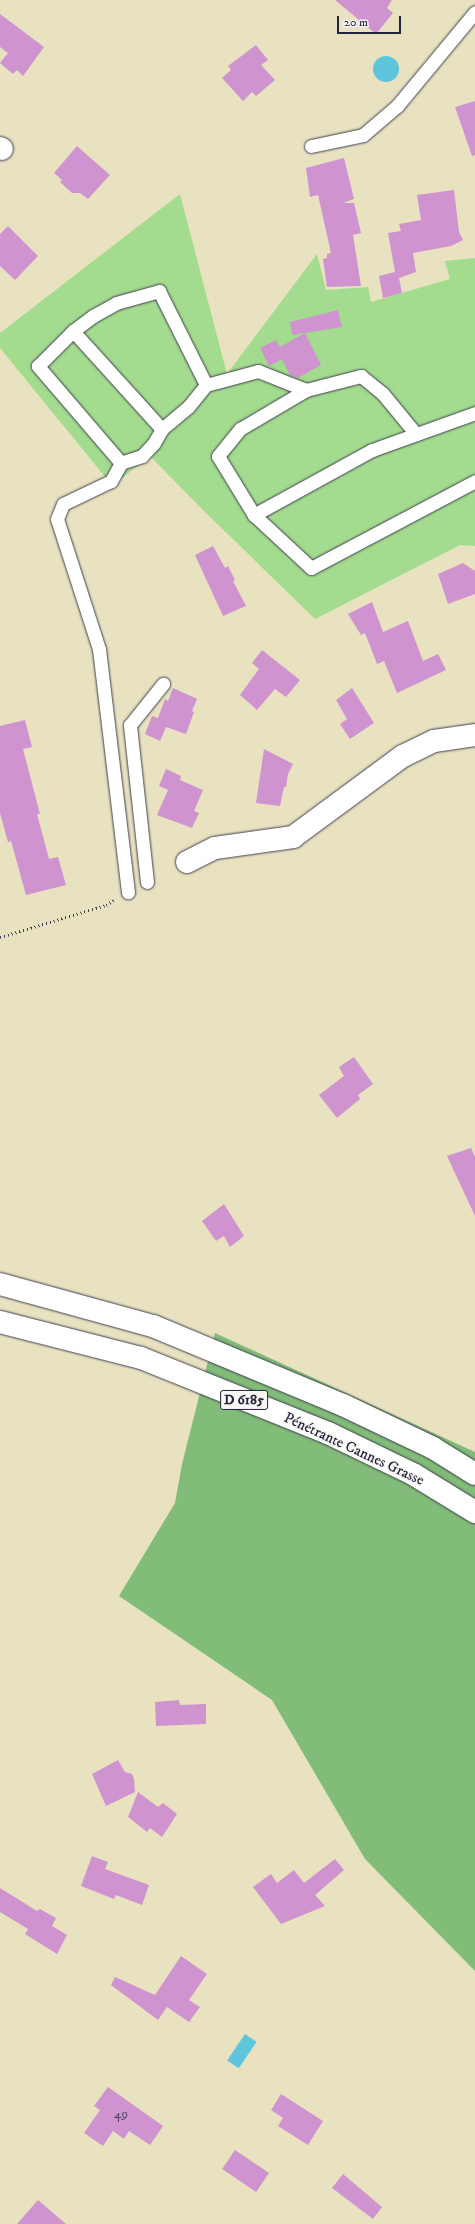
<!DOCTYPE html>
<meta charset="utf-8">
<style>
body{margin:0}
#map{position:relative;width:475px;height:2224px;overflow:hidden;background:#e8e2c1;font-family:"IM FELL DW Pica",serif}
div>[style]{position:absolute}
.green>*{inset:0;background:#a3dc8e}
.forest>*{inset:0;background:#82bc79}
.water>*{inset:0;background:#5fc5dc;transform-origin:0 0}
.round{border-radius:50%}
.building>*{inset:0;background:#cf93d0;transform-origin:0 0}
.path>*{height:2.5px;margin-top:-1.25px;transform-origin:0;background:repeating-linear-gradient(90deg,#403f4f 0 1px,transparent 0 4px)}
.roads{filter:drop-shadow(0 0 1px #403f4f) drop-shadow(0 0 1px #403f4f)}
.lane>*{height:13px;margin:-6.5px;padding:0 6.5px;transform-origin:6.5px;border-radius:6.5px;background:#fff}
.street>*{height:22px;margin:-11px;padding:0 11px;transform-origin:11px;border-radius:11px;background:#fff}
.highway>*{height:22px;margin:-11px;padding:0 11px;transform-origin:11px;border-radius:11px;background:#fff}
span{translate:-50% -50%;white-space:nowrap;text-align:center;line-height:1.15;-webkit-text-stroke:3.5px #f6f6f2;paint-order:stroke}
.number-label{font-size:13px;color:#4d3e60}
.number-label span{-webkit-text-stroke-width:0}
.shield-label span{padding:1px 3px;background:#f6f6f2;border:1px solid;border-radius:3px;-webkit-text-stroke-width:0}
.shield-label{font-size:14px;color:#22223b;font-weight:700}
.street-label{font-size:15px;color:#22223b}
.scale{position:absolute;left:337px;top:16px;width:64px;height:18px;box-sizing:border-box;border:2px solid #22223b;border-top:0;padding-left:5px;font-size:12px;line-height:14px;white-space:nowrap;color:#22223b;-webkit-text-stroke:3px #f6f6f2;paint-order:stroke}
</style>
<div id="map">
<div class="green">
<i style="clip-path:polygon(180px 194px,227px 374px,317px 254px,326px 290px,368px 287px,371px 302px,450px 279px,445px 261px,475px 258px,475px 546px,460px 545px,315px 619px,203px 510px,150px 456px,121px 479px,118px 473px,106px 478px,0 348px,0 333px)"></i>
</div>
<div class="forest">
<i style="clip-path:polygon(215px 1333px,475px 1452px,475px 1971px,365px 1859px,272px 1700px,119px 1596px,175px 1503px,182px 1464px)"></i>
</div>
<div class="water">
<i class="round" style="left:373px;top:56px;width:26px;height:26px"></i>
<i style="left:245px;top:2034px;width:14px;height:32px;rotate:34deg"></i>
</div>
<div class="building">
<i style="clip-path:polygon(335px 0,392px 0,387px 8px,393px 13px,376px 34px)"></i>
<i style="clip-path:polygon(0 14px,44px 47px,23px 76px,17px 70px,13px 74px,0 63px,8px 53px,0 47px)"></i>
<i style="clip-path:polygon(256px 45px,268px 60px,261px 65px,275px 80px,256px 96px,252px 92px,243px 101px,222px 78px,231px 70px,228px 66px)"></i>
<i style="clip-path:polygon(475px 101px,475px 155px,472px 156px,455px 107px)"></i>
<i style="clip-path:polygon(77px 146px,110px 175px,88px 199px,80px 193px,72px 193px,60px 182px,62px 180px,54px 173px)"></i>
<i style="clip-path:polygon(344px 158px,354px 199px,343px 203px,354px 203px,361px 233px,353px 235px,361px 286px,327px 287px,323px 259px,327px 258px,327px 254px,331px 253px,318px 195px,310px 197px,306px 168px)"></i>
<i style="clip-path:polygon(454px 190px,459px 232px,463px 240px,451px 246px,413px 253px,416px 272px,399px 278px,402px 293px,383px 298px,379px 276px,395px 272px,388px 233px,401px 231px,399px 224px,421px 220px,417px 195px)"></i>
<i style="clip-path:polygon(8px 226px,38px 256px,15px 280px,0 266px,0 234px)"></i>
<i style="clip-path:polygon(338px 310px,342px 327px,305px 333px,321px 365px,298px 378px,290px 375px,282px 359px,269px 366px,260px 348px,276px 340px,280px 347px,305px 333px,292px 335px,290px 322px)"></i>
<i style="clip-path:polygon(213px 546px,225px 568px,228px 566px,235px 580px,233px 581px,246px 606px,223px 616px,195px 555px)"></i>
<i style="clip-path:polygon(463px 563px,475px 571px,475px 594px,448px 604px,438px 574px)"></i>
<i style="clip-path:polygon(372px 602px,383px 632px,408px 621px,423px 661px,438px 654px,446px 670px,397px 693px,384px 661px,377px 664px,365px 633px,361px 635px,348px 614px)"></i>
<i style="clip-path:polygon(262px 650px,300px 680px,286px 697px,275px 689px,257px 710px,240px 695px,259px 669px,252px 663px)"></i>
<i style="clip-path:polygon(173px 688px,197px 699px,192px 711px,194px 712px,186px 734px,166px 727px,160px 741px,145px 734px,152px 716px,158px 718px,165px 699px,168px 701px)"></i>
<i style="clip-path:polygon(352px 688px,374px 723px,350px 739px,340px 724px,347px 719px,336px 700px)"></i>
<i style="clip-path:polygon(25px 720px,32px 747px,23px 749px,40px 814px,37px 814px,49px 859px,58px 857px,66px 885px,26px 895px,11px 841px,8px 842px,0 813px,0 726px)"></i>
<i style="clip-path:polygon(264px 749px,293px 764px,288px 774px,286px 787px,284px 787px,280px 806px,256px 803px)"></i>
<i style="clip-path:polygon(166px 769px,181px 776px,180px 780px,203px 790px,194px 811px,199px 813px,192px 828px,157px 815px,168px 790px,159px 786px)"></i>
<i style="clip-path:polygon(354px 1057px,373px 1084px,358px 1095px,360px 1099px,337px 1118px,319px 1095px,344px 1076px,339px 1067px)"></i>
<i style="clip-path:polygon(471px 1148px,475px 1157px,475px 1216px,447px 1156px)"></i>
<i style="clip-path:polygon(224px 1204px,244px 1236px,230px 1247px,224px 1236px,216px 1241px,202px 1221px)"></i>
<i style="clip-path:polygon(179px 1700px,180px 1705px,206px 1704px,206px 1724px,156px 1726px,155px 1702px)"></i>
<i style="clip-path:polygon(118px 1760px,125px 1772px,132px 1774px,134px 1779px,135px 1792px,106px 1806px,92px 1774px)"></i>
<i style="clip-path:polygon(138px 1792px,158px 1807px,163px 1803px,177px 1814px,162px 1837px,150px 1828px,147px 1832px,128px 1817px)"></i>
<i style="clip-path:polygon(92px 1856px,108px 1862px,105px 1869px,149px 1885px,142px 1905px,116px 1895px,114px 1899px,81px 1886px)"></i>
<i style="clip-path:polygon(335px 1859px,344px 1870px,315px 1895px,325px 1906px,281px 1924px,253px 1887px,271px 1874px,277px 1883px,294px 1870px,304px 1883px)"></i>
<i style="clip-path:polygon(0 1888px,37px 1911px,40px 1909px,56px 1918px,52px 1926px,67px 1935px,57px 1954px,25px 1934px,28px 1929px,0 1912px)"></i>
<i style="clip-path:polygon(181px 1956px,207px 1974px,189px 2000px,200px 2007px,189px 2022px,167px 2007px,158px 2020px,111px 1985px,115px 1977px,155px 1995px)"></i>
<i style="clip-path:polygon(108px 2087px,163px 2126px,150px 2145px,129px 2131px,124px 2139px,113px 2131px,103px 2146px,84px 2133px,100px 2110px,94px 2106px)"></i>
<i style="clip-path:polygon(281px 2094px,323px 2121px,308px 2145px,278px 2126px,283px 2118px,271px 2110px)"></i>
<i style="left:235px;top:2150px;width:41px;height:23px;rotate:34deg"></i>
<i style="clip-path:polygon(343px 2174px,382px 2207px,373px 2219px,332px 2188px)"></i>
<i style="clip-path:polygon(38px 2200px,66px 2224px,17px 2224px)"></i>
</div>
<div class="path">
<i style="left:0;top:937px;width:111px;rotate:-16.8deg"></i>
<i style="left:106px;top:905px;width:9px;rotate:-32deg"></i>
</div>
<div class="roads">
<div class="lane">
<i style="left:311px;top:146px;width:53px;rotate:-11.9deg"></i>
<i style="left:363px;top:135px;width:45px;rotate:-40.5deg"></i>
<i style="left:397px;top:106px;width:122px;rotate:-50.3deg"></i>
<i style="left:159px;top:291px;width:105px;rotate:63.4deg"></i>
<i style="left:206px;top:385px;width:28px;rotate:129deg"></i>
<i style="left:188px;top:407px;width:34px;rotate:140deg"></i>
<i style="left:162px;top:429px;width:16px;rotate:120deg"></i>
<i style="left:154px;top:443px;width:18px;rotate:133deg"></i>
<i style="left:142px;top:456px;width:22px;rotate:162deg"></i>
<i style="left:121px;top:463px;width:128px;rotate:-130.6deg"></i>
<i style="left:38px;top:366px;width:49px;rotate:-45deg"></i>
<i style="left:73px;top:331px;width:25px;rotate:-37deg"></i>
<i style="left:93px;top:316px;width:26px;rotate:-29deg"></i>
<i style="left:116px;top:303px;width:45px;rotate:-15.6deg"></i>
<i style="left:73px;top:331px;width:132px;rotate:47.8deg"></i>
<i style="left:206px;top:385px;width:54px;rotate:-15.1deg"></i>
<i style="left:258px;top:371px;width:52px;rotate:21.6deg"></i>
<i style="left:475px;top:413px;width:109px;rotate:160.2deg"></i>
<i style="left:372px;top:450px;width:135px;rotate:151.2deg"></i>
<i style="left:254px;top:515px;width:78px;rotate:42.9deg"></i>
<i style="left:311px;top:568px;width:186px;rotate:-27.9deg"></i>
<i style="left:121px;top:463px;width:21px;rotate:119deg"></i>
<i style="left:111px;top:481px;width:53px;rotate:154.4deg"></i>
<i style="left:63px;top:504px;width:16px;rotate:112deg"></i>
<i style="left:57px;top:519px;width:137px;rotate:72.1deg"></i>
<i style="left:99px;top:649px;width:245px;rotate:83.2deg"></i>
<i style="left:254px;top:515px;width:69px;rotate:-121.4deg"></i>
<i style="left:218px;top:456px;width:35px;rotate:-51deg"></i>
<i style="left:240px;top:429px;width:77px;rotate:-30.6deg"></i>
<i style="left:306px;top:390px;width:57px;rotate:-14.3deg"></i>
<i style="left:361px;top:376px;width:28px;rotate:39deg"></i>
<i style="left:383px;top:394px;width:52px;rotate:50.5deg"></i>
<i style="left:147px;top:882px;width:158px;rotate:-96.2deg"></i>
<i style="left:130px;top:725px;width:53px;rotate:-51.2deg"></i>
</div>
<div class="street">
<i style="left:0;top:148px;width:2px;rotate:27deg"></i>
<i style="left:187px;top:862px;width:31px;rotate:-27deg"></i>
<i style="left:215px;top:848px;width:79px;rotate:-8deg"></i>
<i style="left:293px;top:837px;width:137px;rotate:-36.4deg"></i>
<i style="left:403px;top:756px;width:34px;rotate:-26deg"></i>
<i style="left:434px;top:741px;width:41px;rotate:-8.3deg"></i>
</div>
<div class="highway">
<i style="left:0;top:1284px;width:159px;rotate:15.4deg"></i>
<i style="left:153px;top:1326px;width:206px;rotate:22.6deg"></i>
<i style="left:343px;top:1405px;width:100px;rotate:25.5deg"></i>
<i style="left:433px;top:1448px;width:49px;rotate:31.8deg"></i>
<i style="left:0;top:1322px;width:146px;rotate:14.3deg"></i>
<i style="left:141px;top:1358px;width:201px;rotate:21.9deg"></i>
<i style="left:328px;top:1433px;width:94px;rotate:25.8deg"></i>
<i style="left:413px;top:1474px;width:73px;rotate:31.5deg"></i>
</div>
</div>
<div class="number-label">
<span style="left:121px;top:2114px">49</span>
</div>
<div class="shield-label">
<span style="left:244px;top:1400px">D 6185</span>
</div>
<div class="street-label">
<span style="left:354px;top:1449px;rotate:25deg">Pénétrante Cannes Grasse</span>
</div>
<div class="scale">20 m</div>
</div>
